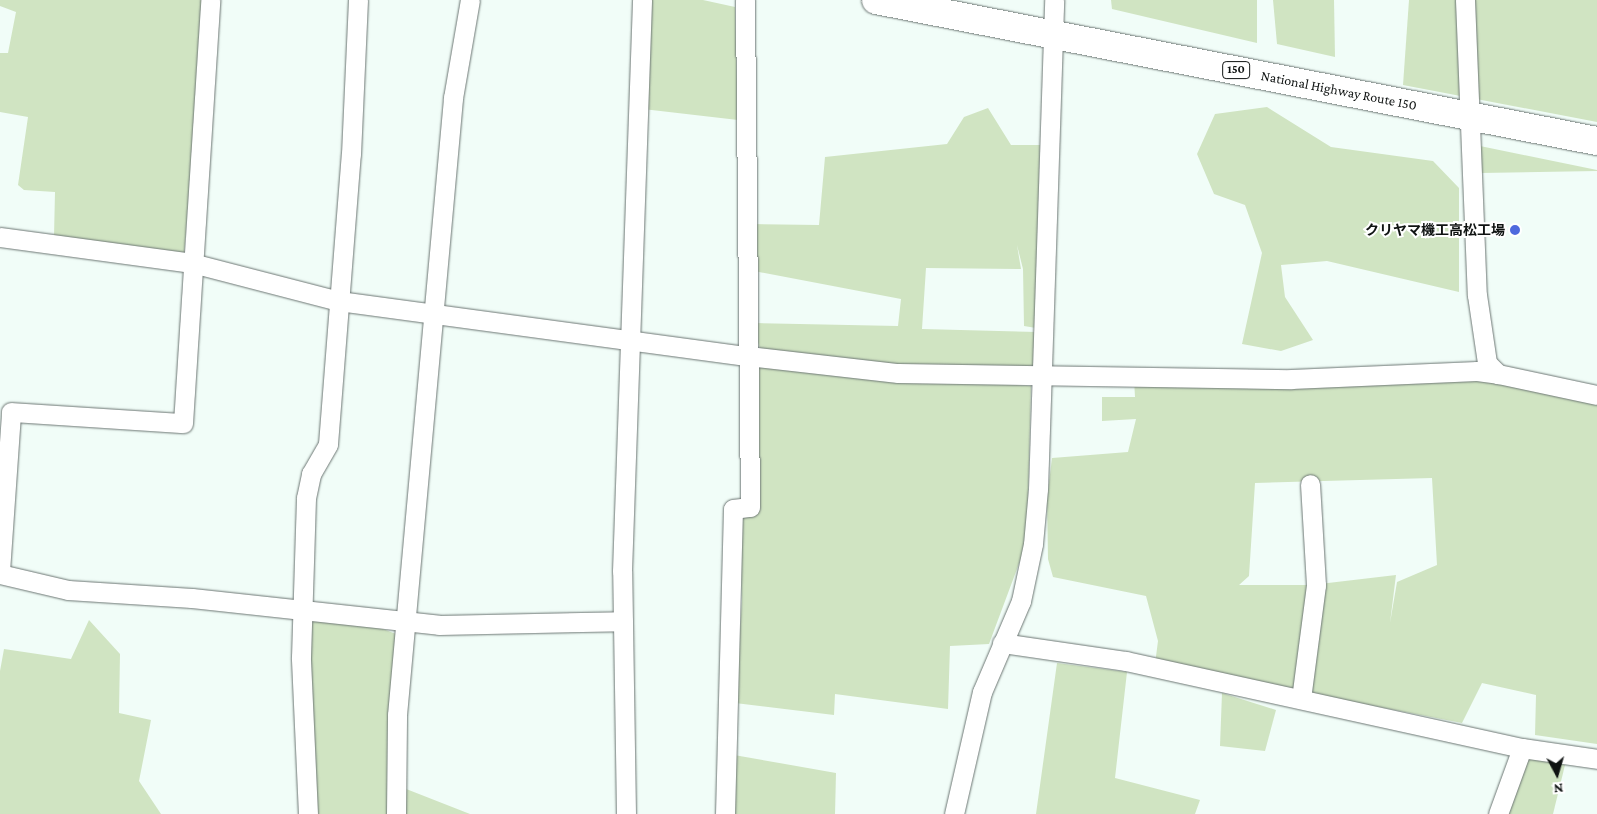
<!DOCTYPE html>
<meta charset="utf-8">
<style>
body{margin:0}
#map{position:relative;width:1597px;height:814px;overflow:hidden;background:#f1fdf8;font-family:"Crimson Pro","Noto Sans JP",serif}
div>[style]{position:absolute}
.green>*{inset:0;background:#d0e4c2}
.roads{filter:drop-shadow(0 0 1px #6c7673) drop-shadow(0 0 1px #6c7673)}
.minor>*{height:19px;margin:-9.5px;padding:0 9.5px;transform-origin:9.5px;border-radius:9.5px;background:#fff}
.highway>*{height:28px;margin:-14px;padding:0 14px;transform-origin:14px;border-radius:14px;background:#fff}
.dots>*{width:14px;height:14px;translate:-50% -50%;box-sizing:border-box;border:2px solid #fff;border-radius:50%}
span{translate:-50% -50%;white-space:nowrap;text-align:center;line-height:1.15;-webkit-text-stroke:4px #fff;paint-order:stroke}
.shield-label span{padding:1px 4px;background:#fff;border:1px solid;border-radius:4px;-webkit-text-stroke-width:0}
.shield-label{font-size:12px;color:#0f1312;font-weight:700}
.street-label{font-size:14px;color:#0f1312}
.poi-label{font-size:14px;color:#0f1312;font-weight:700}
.right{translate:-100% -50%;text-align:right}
.north{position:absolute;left:1532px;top:749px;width:50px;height:50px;-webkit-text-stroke:4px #fff;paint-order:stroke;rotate:174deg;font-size:14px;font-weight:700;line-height:20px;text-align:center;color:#0f1312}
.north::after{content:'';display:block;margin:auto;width:18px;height:22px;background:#0f1312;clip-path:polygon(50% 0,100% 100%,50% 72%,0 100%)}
</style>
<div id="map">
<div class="green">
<i style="clip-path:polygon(0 0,206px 0,184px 255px,54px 236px,55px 192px,24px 190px,18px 185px,28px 117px,0 112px,0 53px,8px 53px,16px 12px,0 6px)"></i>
<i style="clip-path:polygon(643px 0,703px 0,735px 7px,738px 120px,643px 109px)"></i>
<i style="clip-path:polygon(1111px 0,1257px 0,1257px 43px,1112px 9px)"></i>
<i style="clip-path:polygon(1273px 0,1334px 0,1335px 57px,1277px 44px)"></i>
<i style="clip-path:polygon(1409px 0,1597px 0,1597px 122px,1403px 85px)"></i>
<i style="clip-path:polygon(1267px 107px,1331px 147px,1433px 161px,1459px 188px,1459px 292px,1327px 261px,1281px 265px,1285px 297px,1313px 340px,1281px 351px,1242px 344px,1262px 253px,1245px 205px,1214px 194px,1197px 154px,1215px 114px)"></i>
<i style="clip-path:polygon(988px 108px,1011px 145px,1040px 145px,1036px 328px,1024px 326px,1023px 269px,1017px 245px,1021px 269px,926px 268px,922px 329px,1037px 332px,1035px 367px,902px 369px,761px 351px,755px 334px,756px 323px,898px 326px,901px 299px,754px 271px,752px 224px,819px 225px,825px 157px,947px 144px,964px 117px)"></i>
<i style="clip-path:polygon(1480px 146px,1597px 170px,1597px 171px,1481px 173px)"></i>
<i style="clip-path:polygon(756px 366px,1031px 386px,1027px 542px,989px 644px,950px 646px,948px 709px,835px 694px,834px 715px,735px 703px,742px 601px,739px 519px)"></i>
<i style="clip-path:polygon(evenodd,1492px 377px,1597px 405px,1597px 744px,1535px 735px,1536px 695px,1482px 683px,1462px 723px,1155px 664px,1158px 641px,1146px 596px,1053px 577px,1048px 559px,1047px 499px,1052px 458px,1128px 452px,1136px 419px,1102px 421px,1102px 397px,1135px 397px,1134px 380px,1492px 377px,1432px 478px,1437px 565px,1397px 582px,1390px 623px,1396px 575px,1311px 585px,1239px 585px,1249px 576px,1255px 483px,1432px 478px)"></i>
<i style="clip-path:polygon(312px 602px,404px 637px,396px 785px,470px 814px,308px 814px,305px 745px)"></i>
<i style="clip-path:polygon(89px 620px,120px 654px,119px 713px,151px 720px,139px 781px,161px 814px,0 814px,0 671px,4px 649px,71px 659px)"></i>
<i style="clip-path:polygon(1057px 663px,1127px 672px,1115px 778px,1200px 800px,1195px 814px,1036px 814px)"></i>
<i style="clip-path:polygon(1222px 693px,1276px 710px,1265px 751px,1220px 746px)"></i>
<i style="clip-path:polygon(734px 755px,836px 773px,835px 814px,730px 814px)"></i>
<i style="clip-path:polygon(1525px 756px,1565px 765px,1553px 814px,1503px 814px)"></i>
</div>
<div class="roads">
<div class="minor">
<i style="left:1465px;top:0;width:295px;rotate:87.7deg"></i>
<i style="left:1477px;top:295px;width:69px;rotate:81.6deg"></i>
<i style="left:1487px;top:363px;width:16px;rotate:45deg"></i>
<i style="left:1498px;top:374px;width:101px;rotate:12deg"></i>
<i style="left:0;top:237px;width:194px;rotate:7.7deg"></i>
<i style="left:192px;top:263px;width:152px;rotate:14.5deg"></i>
<i style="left:339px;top:301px;width:413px;rotate:7.7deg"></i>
<i style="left:748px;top:356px;width:151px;rotate:6.5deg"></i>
<i style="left:898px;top:373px;width:393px;rotate:0.9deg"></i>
<i style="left:1291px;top:379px;width:186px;rotate:-2.5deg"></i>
<i style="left:1477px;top:371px;width:21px;rotate:8deg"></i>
<i style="left:0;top:571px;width:159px;rotate:-86deg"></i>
<i style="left:11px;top:412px;width:172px;rotate:3.7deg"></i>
<i style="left:183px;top:423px;width:424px;rotate:-86.3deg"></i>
<i style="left:0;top:574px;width:70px;rotate:13.2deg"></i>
<i style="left:68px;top:590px;width:124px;rotate:3.7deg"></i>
<i style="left:192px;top:598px;width:248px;rotate:6.2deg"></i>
<i style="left:439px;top:625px;width:184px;rotate:-1.2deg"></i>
<i style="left:1002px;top:643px;width:125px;rotate:8.3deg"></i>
<i style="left:1126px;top:661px;width:405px;rotate:12.4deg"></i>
<i style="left:1522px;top:748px;width:76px;rotate:8.3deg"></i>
<i style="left:1301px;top:699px;width:115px;rotate:-82.5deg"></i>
<i style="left:1316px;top:585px;width:101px;rotate:-93.4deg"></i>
<i style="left:308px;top:814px;width:157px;rotate:-92.6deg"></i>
<i style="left:301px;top:657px;width:159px;rotate:-88.2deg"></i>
<i style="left:306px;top:498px;width:25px;rotate:-78deg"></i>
<i style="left:311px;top:474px;width:34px;rotate:-60deg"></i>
<i style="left:328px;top:444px;width:291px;rotate:-85.5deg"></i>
<i style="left:351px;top:154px;width:154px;rotate:-87.4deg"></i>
<i style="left:396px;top:814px;width:99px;rotate:-89.4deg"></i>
<i style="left:397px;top:715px;width:620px;rotate:-84.81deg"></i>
<i style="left:453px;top:98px;width:99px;rotate:-80.2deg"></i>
<i style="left:626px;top:814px;width:243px;rotate:-90.9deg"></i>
<i style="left:622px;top:571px;width:571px;rotate:-87.99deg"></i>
<i style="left:725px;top:814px;width:305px;rotate:-88.5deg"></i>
<i style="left:733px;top:509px;width:17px;rotate:-7deg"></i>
<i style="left:750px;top:507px;width:507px;rotate:-90.57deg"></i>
<i style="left:954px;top:814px;width:125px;rotate:-77.1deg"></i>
<i style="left:982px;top:692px;width:99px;rotate:-66.8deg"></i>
<i style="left:1021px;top:601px;width:58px;rotate:-78.1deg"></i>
<i style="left:1033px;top:544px;width:55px;rotate:-84.8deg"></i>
<i style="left:1038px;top:489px;width:489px;rotate:-88.1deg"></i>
<i style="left:1498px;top:814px;width:70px;rotate:-70deg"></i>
</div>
<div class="highway">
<i style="left:876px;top:0;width:735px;rotate:11.07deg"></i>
</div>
</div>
<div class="dots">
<i style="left:1515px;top:230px;background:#4e69dd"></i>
</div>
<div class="shield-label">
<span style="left:1236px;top:70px">150</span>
</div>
<div class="street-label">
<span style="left:1339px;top:90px;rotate:11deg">National Highway Route 150</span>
</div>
<div class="poi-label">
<span class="right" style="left:1505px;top:230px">クリヤマ機工高松工場</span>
</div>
<div class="north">N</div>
</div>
